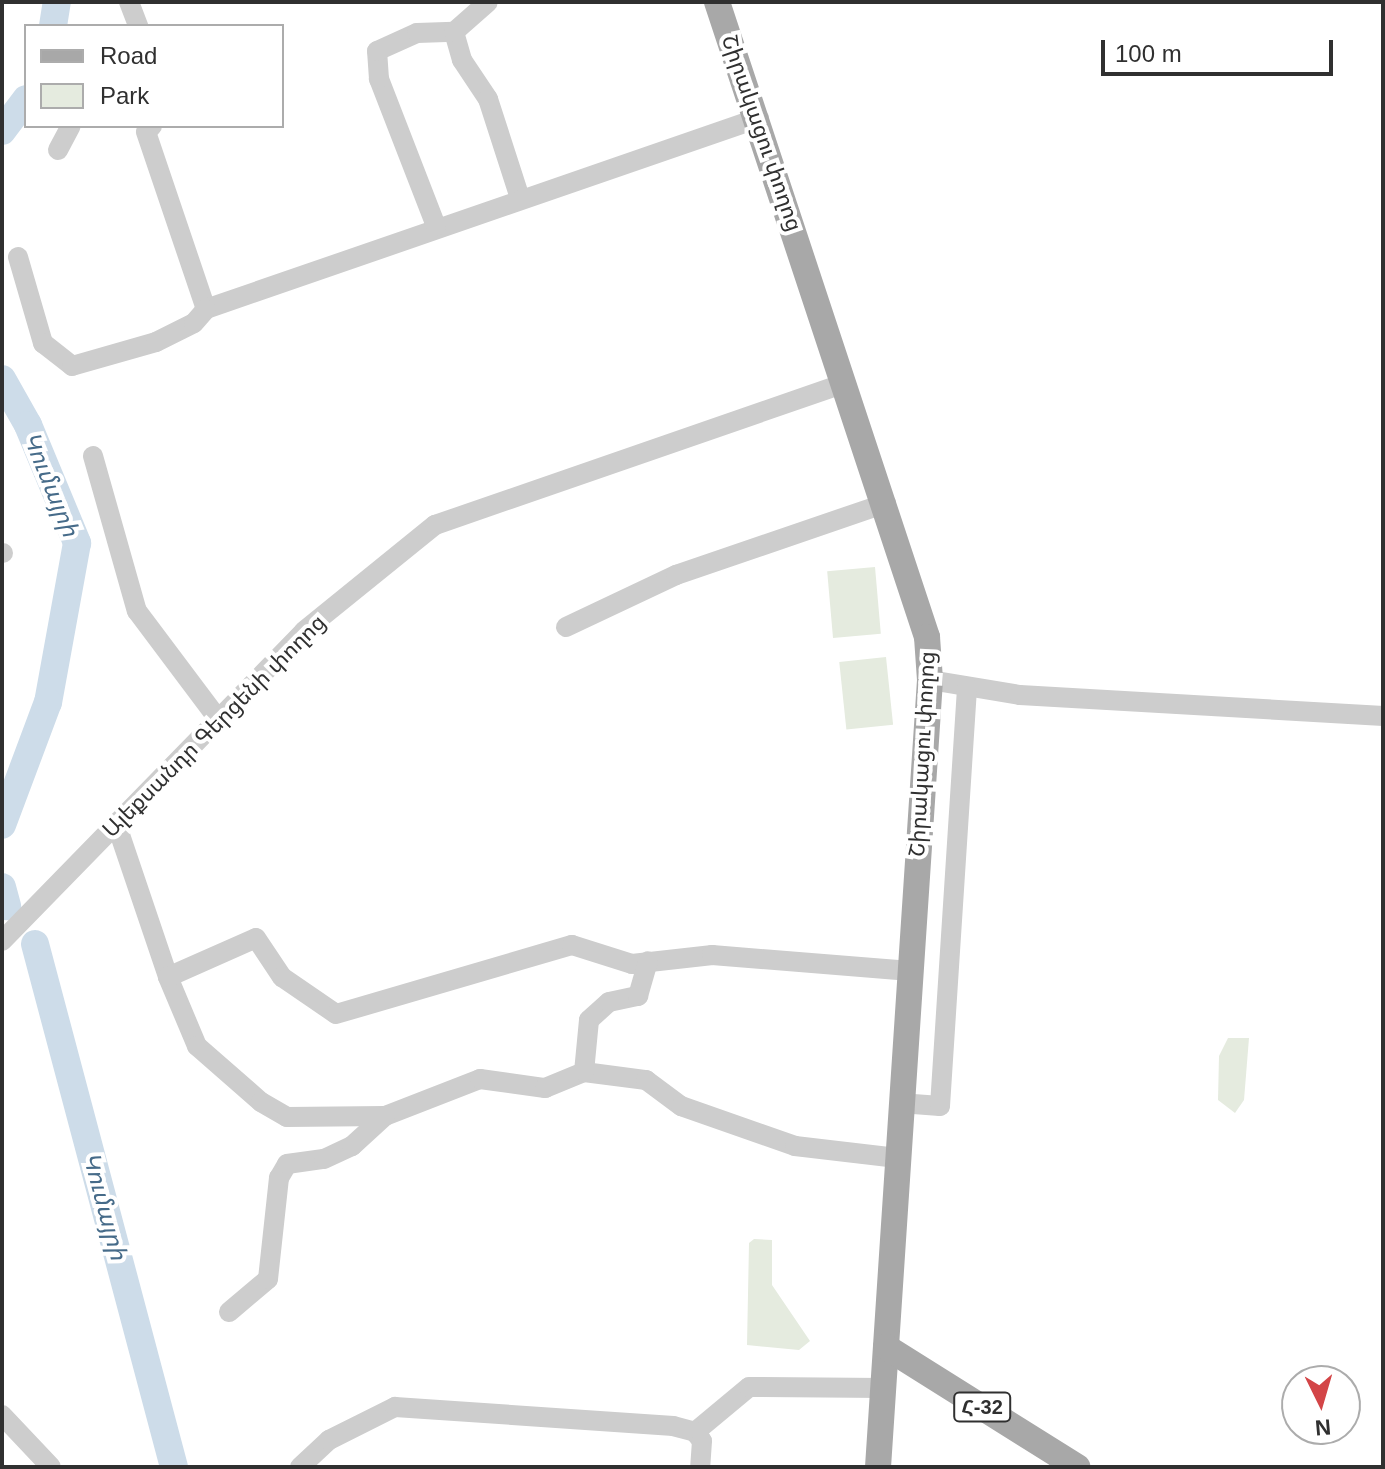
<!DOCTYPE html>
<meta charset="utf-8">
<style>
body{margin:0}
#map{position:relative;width:1385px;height:1469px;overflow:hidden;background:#fff;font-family:Helvetica,"Noto Sans Armenian",sans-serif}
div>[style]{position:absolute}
.green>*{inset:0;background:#e5ebdf;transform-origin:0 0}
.river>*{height:28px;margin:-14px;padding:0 14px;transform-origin:14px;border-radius:14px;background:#cddce9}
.minor>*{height:20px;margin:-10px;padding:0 10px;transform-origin:10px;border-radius:10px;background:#cdcdcd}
.major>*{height:26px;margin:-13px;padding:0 13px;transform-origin:13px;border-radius:13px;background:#a8a8a8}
span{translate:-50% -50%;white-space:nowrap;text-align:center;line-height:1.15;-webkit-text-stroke:8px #fff;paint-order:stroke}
.shield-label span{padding:2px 6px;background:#fff;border:2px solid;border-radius:6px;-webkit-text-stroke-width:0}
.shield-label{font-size:20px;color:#303030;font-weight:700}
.street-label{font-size:22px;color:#303030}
.water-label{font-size:24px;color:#466b89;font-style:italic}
.frame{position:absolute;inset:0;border:4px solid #303030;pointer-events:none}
.legend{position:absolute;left:24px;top:24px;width:260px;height:104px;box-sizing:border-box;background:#fff;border:2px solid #acacac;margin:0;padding:10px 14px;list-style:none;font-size:24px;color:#303030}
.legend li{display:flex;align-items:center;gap:16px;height:40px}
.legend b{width:40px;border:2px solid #acacac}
.north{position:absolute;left:1281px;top:1365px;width:80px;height:80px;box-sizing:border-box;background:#fff;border:2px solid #acacac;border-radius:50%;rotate:175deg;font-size:22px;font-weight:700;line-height:32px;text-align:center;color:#303030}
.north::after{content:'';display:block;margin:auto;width:28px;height:36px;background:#d34547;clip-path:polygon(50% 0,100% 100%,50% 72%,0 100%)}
.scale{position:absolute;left:1101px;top:40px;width:232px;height:36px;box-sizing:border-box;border:4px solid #303030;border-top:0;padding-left:10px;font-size:24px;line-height:28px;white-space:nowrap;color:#303030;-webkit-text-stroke:6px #fff;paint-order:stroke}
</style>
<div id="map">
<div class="green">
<i style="left:875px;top:567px;width:67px;height:48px;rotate:85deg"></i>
<i style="left:886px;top:657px;width:68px;height:47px;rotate:84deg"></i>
<i style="clip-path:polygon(1228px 1038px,1249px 1038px,1244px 1100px,1235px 1113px,1218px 1100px,1219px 1056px)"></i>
<i style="clip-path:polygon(754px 1239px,772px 1240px,772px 1285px,810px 1341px,799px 1350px,747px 1345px,749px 1243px)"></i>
</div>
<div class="river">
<i style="left:53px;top:26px;width:24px;rotate:-81deg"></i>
<i style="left:2px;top:131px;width:40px;rotate:-53deg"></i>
<i style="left:2px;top:379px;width:53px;rotate:60.5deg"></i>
<i style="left:28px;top:425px;width:128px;rotate:67.4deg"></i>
<i style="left:77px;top:543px;width:162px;rotate:100.3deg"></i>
<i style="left:48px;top:702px;width:131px;rotate:110.5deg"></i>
<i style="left:2px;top:887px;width:20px;rotate:75deg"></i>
<i style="left:35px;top:944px;width:541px;rotate:75.12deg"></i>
</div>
<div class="minor">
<i style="left:129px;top:2px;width:26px;rotate:69deg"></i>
<i style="left:454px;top:32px;width:29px;rotate:74deg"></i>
<i style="left:462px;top:60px;width:47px;rotate:56.3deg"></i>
<i style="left:488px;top:99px;width:104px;rotate:72.1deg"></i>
<i style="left:152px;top:126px;width:8px;rotate:135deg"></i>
<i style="left:146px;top:132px;width:187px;rotate:71.3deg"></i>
<i style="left:206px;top:309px;width:585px;rotate:-19.05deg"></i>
<i style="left:58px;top:150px;width:27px;rotate:-62deg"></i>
<i style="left:436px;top:226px;width:158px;rotate:-111.2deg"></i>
<i style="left:379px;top:79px;width:28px;rotate:-94deg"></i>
<i style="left:377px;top:51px;width:44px;rotate:-24.2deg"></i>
<i style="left:417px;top:33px;width:37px;rotate:-2deg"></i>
<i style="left:454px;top:32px;width:45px;rotate:-41.4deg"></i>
<i style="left:18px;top:257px;width:90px;rotate:73.8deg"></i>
<i style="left:43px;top:343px;width:37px;rotate:38deg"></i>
<i style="left:72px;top:366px;width:87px;rotate:-15.9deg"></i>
<i style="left:156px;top:342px;width:42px;rotate:-26.6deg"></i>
<i style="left:194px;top:323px;width:18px;rotate:-49deg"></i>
<i style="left:93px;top:456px;width:161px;rotate:74.2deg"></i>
<i style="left:137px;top:611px;width:135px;rotate:53.1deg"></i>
<i style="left:2px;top:553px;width:1px"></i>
<i style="left:566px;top:627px;width:122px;rotate:-25.3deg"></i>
<i style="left:676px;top:575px;width:222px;rotate:-18.9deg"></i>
<i style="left:930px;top:680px;width:91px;rotate:9.5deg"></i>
<i style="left:1020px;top:695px;width:364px;rotate:3.3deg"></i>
<i style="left:116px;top:823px;width:163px;rotate:71.3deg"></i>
<i style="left:168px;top:977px;width:75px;rotate:67.2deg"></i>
<i style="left:197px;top:1046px;width:85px;rotate:41.2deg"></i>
<i style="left:261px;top:1102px;width:30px;rotate:30deg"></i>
<i style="left:287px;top:1117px;width:98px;rotate:-0.6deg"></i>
<i style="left:385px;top:1116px;width:102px;rotate:-21.3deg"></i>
<i style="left:480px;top:1079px;width:66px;rotate:7.9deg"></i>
<i style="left:545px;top:1088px;width:42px;rotate:-22.3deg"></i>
<i style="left:584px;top:1072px;width:63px;rotate:7.4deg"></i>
<i style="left:646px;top:1080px;width:44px;rotate:36.6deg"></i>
<i style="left:681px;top:1106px;width:121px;rotate:19.3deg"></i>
<i style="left:795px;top:1146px;width:103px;rotate:6.7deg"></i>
<i style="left:2px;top:941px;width:433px;rotate:-45.7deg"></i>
<i style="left:304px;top:631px;width:169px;rotate:-39deg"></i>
<i style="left:435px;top:525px;width:434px;rotate:-19.1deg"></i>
<i style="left:168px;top:977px;width:96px;rotate:-23.9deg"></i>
<i style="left:256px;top:938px;width:47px;rotate:56.3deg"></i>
<i style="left:282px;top:977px;width:65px;rotate:34.4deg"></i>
<i style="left:336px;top:1014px;width:246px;rotate:-16.3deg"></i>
<i style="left:572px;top:945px;width:63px;rotate:17.6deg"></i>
<i style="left:632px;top:964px;width:81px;rotate:-6.4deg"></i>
<i style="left:712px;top:955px;width:199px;rotate:4.6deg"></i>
<i style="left:584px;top:1072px;width:52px;rotate:-84.5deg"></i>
<i style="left:589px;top:1020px;width:27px;rotate:-42deg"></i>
<i style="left:609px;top:1002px;width:30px;rotate:-12deg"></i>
<i style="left:638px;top:996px;width:36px;rotate:-74deg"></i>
<i style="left:900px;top:1103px;width:40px;rotate:4.3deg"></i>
<i style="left:940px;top:1106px;width:420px;rotate:-86.3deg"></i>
<i style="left:229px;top:1312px;width:51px;rotate:-40.2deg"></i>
<i style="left:268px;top:1279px;width:102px;rotate:-83.8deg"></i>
<i style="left:279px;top:1178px;width:16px;rotate:-60deg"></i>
<i style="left:287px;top:1164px;width:37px;rotate:-8deg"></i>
<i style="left:324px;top:1159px;width:31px;rotate:-25deg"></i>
<i style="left:352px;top:1146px;width:45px;rotate:-42.3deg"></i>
<i style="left:2px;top:1415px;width:71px;rotate:46.7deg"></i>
<i style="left:695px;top:1432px;width:70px;rotate:-39.8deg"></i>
<i style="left:749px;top:1387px;width:134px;rotate:0.4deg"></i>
<i style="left:300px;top:1467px;width:40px;rotate:-43deg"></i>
<i style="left:329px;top:1440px;width:74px;rotate:-26.6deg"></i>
<i style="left:395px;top:1407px;width:279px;rotate:3.9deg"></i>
<i style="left:673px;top:1426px;width:23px;rotate:15deg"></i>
<i style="left:695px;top:1432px;width:11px;rotate:52deg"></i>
<i style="left:702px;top:1441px;width:26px;rotate:94deg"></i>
</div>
<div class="major">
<i style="left:717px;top:2px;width:669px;rotate:71.7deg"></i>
<i style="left:927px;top:637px;width:43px;rotate:86deg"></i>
<i style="left:930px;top:680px;width:789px;rotate:93.78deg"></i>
<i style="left:886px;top:1347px;width:226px;rotate:32.1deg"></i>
</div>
<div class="shield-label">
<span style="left:982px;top:1407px">Հ-32</span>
</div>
<div class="street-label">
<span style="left:762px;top:133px;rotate:71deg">Շիրակացու փողոց</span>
<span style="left:214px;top:726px;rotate:-45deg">Ալեքսանդր Գերցենի փողոց</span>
<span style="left:922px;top:754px;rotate:-87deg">Շիրակացու փողոց</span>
</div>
<div class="water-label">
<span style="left:51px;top:484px;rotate:68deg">Կումայրի</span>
<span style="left:105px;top:1206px;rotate:75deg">Կումայրի</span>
</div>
<div class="frame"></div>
<ul class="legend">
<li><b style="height:10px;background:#a8a8a8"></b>Road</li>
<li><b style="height:22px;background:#e5ebdf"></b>Park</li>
</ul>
<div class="north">N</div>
<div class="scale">100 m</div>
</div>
